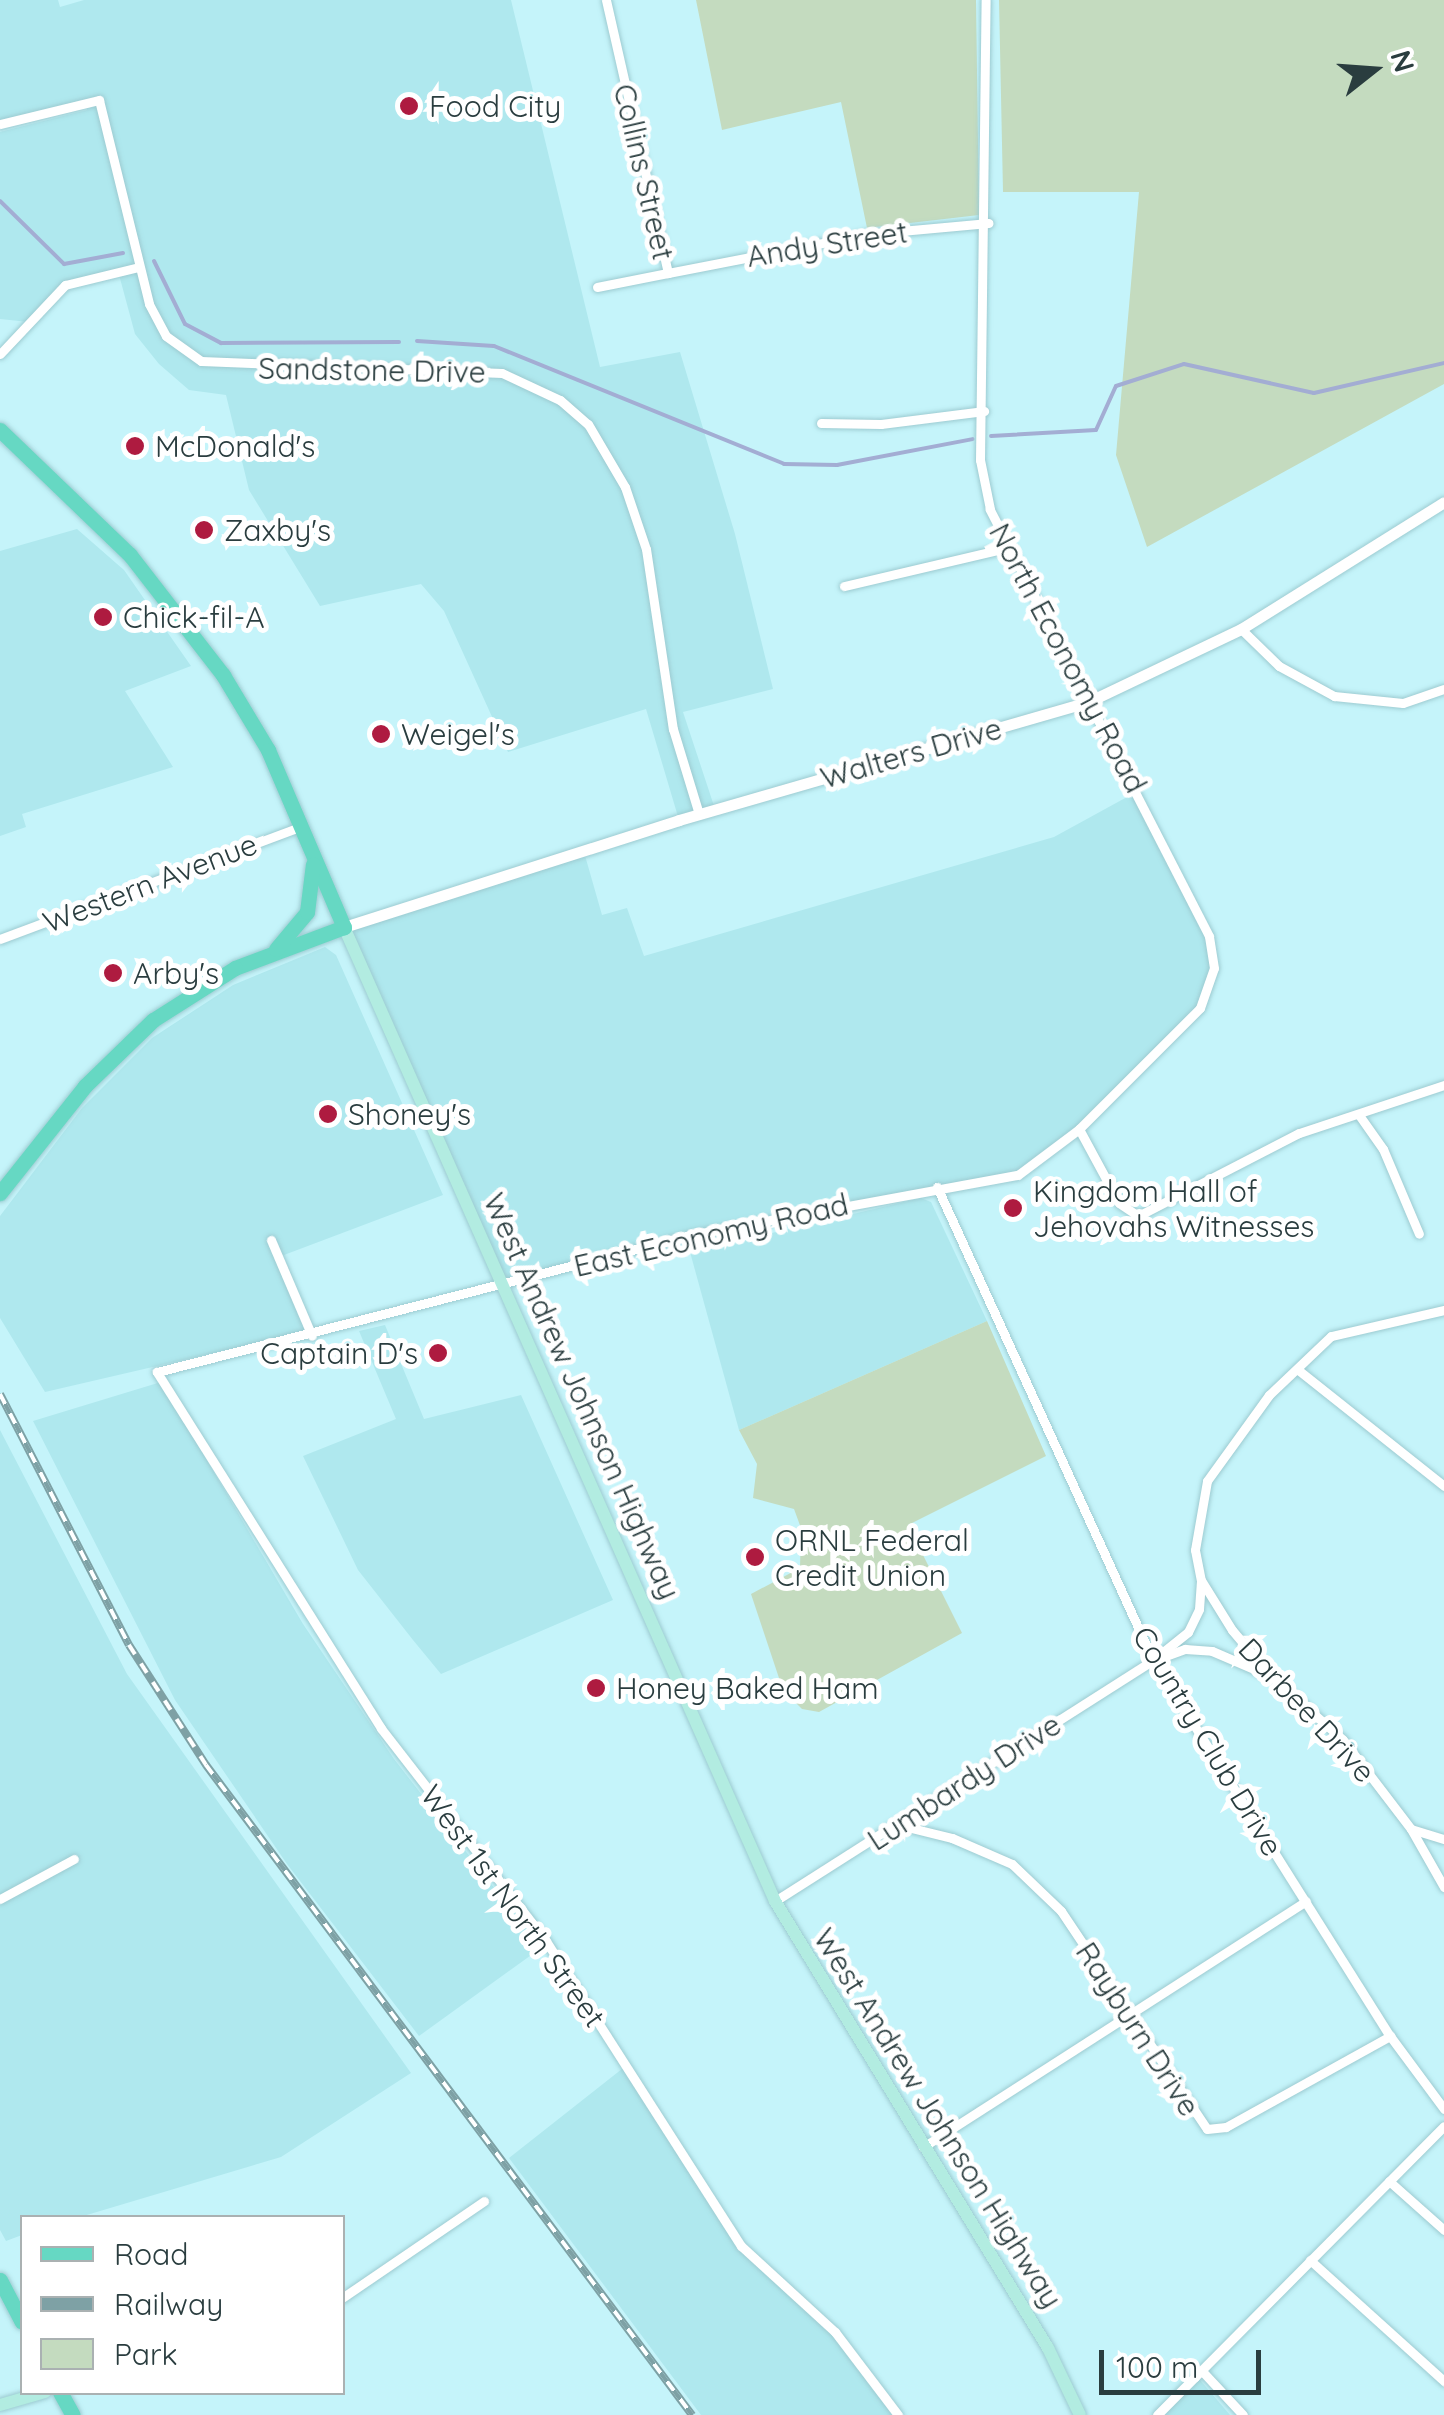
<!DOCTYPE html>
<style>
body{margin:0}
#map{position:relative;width:1444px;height:2415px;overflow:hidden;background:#c5f4fa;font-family:Quicksand,sans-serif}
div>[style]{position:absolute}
.built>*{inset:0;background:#afe8ee}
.green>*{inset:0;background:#c4dbbf}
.stream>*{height:4px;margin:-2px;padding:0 2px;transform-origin:2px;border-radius:2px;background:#a3add3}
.roads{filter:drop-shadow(0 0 2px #9dcbd1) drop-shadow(0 0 2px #9dcbd1)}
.minor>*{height:9px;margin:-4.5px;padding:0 4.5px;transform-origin:4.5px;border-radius:4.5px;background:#fff}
.tertiary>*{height:11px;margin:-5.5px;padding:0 5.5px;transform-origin:5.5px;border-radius:5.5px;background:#fff}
.secondary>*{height:12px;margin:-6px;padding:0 6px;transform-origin:6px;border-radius:6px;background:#b2ece1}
.primary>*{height:15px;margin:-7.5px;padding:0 7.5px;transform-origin:7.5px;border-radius:7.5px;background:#66d8c3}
.rail>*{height:8px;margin-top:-4px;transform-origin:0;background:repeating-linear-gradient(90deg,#fff 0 11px,#7ea1a5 0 22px);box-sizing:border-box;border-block:2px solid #7ea1a5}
.dots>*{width:28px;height:28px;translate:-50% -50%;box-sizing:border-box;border:5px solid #fff;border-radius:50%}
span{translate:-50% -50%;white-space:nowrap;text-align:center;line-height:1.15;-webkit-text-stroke:10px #fff;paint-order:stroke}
.poi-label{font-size:30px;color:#2a3d3f}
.left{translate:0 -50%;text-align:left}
.right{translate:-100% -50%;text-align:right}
.street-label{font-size:30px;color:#2a3d3f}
.legend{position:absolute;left:20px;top:2215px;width:325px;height:180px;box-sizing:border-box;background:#fff;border:2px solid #aab1b2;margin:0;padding:12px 18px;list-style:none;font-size:30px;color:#2a3d3f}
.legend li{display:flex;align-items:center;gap:20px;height:50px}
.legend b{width:50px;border:2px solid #aab1b2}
.north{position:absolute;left:1324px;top:20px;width:100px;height:100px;-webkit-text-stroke:8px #fff;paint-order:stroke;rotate:73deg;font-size:28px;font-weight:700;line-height:40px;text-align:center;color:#2a3d3f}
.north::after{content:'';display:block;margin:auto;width:35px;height:45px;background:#2a3d3f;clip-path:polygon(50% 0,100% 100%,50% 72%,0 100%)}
.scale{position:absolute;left:1099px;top:2350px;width:162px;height:45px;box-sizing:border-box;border:5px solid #2a3d3f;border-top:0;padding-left:12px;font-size:30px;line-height:35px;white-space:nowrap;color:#2a3d3f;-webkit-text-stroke:8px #fff;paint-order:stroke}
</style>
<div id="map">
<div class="built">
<i style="clip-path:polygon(0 0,58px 0,60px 7px,84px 0,511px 0,600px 367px,680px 352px,735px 534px,773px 689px,683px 712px,715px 809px,679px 820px,646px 709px,508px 752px,444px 611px,421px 584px,320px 606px,249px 490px,226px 395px,189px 390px,159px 364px,135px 334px,118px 271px,65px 285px,29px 322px,0 319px,0 132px,87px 110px,85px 104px,0 124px)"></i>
<i style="clip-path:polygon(77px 529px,124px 570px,191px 666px,125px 691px,173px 767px,22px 814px,26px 827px,0 836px,0 551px)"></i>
<i style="clip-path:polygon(1138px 791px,1195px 901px,1214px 968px,1200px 1008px,1104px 1106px,1018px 1175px,695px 1234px,504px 1284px,344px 927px,584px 852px,602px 915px,627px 908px,644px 956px,1054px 837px)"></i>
<i style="clip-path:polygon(325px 947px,336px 955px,443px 1195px,276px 1258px,308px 1331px,45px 1392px,0 1318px,0 1216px,82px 1108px,152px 1038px,233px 985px)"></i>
<i style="clip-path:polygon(921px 1198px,931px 1202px,987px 1321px,739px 1430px,690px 1252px)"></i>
<i style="clip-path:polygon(385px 1325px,424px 1419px,521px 1395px,613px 1600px,441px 1674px,413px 1640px,358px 1570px,303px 1456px,396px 1419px,359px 1331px)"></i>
<i style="clip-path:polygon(161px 1382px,303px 1624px,394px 1759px,541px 1948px,419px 2036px,287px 1864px,175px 1700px,33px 1421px)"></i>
<i style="clip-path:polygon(0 1430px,127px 1674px,411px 2073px,281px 2157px,80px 2217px,22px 2218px,22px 2235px,6px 2241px,0 2230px)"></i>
<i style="clip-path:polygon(627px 2065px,741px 2246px,830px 2327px,898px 2415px,701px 2415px,509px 2158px)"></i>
<i style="clip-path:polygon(1200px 2380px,1230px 2415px,1162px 2415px,1193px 2384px)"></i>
</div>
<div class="green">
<i style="clip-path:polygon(696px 0,976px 0,979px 215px,867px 228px,841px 102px,722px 130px)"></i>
<i style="clip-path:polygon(999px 0,1444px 0,1444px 384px,1147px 547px,1116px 455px,1139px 192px,1003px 192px)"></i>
<i style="clip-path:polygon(987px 1321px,1046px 1456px,908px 1525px,962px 1633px,819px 1712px,802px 1709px,783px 1690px,751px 1594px,800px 1568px,801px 1528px,794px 1509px,753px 1498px,757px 1464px,739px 1430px)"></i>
</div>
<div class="stream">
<i style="left:0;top:201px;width:90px;rotate:44.5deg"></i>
<i style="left:64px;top:264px;width:60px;rotate:-10.6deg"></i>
<i style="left:154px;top:261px;width:70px;rotate:63.8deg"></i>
<i style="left:185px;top:324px;width:41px;rotate:27.8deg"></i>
<i style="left:221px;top:343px;width:178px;rotate:-0.3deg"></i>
<i style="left:417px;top:341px;width:77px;rotate:3.7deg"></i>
<i style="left:494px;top:346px;width:313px;rotate:22.1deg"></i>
<i style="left:784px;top:464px;width:53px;rotate:1.1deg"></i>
<i style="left:837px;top:465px;width:138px;rotate:-10.8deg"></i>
<i style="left:991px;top:436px;width:105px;rotate:-3.3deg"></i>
<i style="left:1096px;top:430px;width:48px;rotate:-65.6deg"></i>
<i style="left:1116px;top:386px;width:71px;rotate:-17.9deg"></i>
<i style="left:1184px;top:364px;width:133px;rotate:12.6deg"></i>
<i style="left:1314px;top:393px;width:133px;rotate:-13deg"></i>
</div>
<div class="roads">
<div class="minor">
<i style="left:0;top:124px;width:102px;rotate:-13.6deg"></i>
<i style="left:99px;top:100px;width:210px;rotate:76.2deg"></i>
<i style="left:149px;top:304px;width:36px;rotate:62deg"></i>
<i style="left:166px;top:336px;width:43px;rotate:35.5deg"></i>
<i style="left:201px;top:361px;width:301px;rotate:2.3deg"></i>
<i style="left:502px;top:373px;width:64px;rotate:25deg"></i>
<i style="left:560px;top:400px;width:37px;rotate:41deg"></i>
<i style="left:588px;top:424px;width:73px;rotate:59.6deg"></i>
<i style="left:625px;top:487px;width:65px;rotate:71.3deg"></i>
<i style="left:646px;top:549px;width:182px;rotate:81.5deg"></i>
<i style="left:673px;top:729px;width:89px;rotate:73deg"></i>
<i style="left:668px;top:273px;width:204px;rotate:-11deg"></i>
<i style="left:868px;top:234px;width:121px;rotate:-5.2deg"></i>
<i style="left:597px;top:287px;width:72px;rotate:-11.2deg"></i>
<i style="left:668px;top:273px;width:280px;rotate:-102.8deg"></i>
<i style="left:0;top:354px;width:95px;rotate:-46.7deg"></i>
<i style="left:65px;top:285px;width:76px;rotate:-13.7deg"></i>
<i style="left:821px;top:423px;width:60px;rotate:1deg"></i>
<i style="left:881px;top:424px;width:104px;rotate:-7.2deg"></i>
<i style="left:844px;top:586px;width:166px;rotate:-13.2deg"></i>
<i style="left:1241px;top:629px;width:53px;rotate:44.2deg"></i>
<i style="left:1279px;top:666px;width:63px;rotate:28.6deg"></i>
<i style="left:1334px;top:696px;width:69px;rotate:5.8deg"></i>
<i style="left:1403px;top:703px;width:43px;rotate:-18.9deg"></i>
<i style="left:0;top:939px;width:320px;rotate:-20.5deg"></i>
<i style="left:1359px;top:1115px;width:42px;rotate:54.8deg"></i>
<i style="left:1383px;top:1149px;width:92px;rotate:67deg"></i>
<i style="left:1079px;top:1129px;width:84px;rotate:61.6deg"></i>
<i style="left:1119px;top:1203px;width:23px;rotate:34deg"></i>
<i style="left:1138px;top:1216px;width:181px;rotate:-27.3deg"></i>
<i style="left:1299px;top:1133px;width:153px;rotate:-18.3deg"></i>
<i style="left:937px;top:1187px;width:520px;rotate:65.46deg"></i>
<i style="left:1153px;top:1660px;width:444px;rotate:57.8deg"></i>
<i style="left:1390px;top:2036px;width:91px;rotate:53.5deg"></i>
<i style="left:271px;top:1240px;width:104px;rotate:66.9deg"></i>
<i style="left:1444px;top:1310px;width:116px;rotate:167deg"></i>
<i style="left:1331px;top:1336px;width:86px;rotate:136.4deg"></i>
<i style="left:1269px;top:1395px;width:106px;rotate:125.8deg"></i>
<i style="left:1207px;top:1481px;width:70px;rotate:99.9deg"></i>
<i style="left:1195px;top:1550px;width:31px;rotate:79deg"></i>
<i style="left:1201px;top:1580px;width:59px;rotate:58.2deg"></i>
<i style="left:1232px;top:1630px;width:60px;rotate:49.7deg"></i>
<i style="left:1271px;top:1676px;width:96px;rotate:41.6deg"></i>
<i style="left:1343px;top:1740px;width:112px;rotate:52.6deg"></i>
<i style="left:1411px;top:1829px;width:67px;rotate:60.4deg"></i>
<i style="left:1297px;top:1369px;width:188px;rotate:38.5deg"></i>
<i style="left:1160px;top:1658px;width:27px;rotate:-20deg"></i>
<i style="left:1185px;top:1649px;width:27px;rotate:4deg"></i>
<i style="left:1212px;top:1651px;width:61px;rotate:23.2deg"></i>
<i style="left:899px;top:1825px;width:55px;rotate:13.8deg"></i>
<i style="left:952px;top:1838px;width:65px;rotate:23.4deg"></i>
<i style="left:1012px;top:1864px;width:68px;rotate:43.8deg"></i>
<i style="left:1061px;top:1911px;width:262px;rotate:56.2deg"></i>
<i style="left:1207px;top:2129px;width:19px;rotate:-6deg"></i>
<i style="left:1226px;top:2127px;width:188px;rotate:-29deg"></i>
<i style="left:1411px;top:1829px;width:34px;rotate:17deg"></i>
<i style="left:0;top:1899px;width:84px;rotate:-28.4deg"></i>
<i style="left:775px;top:1901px;width:448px;rotate:-32.5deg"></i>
<i style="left:1153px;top:1660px;width:45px;rotate:-38.7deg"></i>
<i style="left:1188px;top:1632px;width:25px;rotate:-64deg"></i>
<i style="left:1199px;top:1609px;width:27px;rotate:-86deg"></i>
<i style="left:923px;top:2147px;width:455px;rotate:-32.7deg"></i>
<i style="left:1389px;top:2181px;width:74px;rotate:41.7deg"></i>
<i style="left:1310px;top:2260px;width:181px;rotate:42.1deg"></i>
<i style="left:342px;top:2298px;width:172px;rotate:-34.3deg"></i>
<i style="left:1202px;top:2371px;width:60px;rotate:47deg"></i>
<i style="left:898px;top:2415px;width:104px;rotate:-127.2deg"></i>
<i style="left:835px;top:2332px;width:127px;rotate:-137.5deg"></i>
<i style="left:741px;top:2246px;width:362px;rotate:-122.6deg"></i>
<i style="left:546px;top:1941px;width:269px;rotate:-127.8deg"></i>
<i style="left:381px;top:1728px;width:421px;rotate:-122.2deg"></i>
<i style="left:157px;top:1372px;width:555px;rotate:-14.39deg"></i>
<i style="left:695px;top:1234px;width:328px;rotate:-10.4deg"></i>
<i style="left:1018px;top:1175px;width:76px;rotate:-37deg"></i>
<i style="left:1079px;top:1129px;width:171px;rotate:-45deg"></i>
<i style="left:1200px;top:1008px;width:42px;rotate:-70.7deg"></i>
<i style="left:1214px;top:968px;width:32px;rotate:-99deg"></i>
<i style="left:1209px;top:936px;width:480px;rotate:-117.2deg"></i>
<i style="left:990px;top:509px;width:50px;rotate:-101.5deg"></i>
<i style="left:980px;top:460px;width:460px;rotate:-89.3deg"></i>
<i style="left:1157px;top:2415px;width:407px;rotate:-45.2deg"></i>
</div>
<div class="tertiary">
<i style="left:344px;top:927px;width:352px;rotate:-17.7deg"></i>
<i style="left:679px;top:820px;width:428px;rotate:-16.1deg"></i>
<i style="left:1090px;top:701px;width:167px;rotate:-25.5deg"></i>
<i style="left:1241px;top:629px;width:239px;rotate:-32deg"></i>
</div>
<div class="secondary">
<i style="left:344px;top:927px;width:1065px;rotate:66.13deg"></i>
<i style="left:775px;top:1901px;width:524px;rotate:58.59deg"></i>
<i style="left:1048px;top:2348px;width:74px;rotate:64.5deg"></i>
<i style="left:0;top:2405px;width:47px;rotate:-16.1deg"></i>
</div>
<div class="primary">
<i style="left:0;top:430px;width:180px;rotate:43.9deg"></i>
<i style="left:130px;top:555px;width:152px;rotate:52.2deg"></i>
<i style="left:223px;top:675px;width:87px;rotate:59deg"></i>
<i style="left:268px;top:750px;width:193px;rotate:66.8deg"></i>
<i style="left:344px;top:927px;width:116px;rotate:159.4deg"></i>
<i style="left:235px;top:968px;width:97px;rotate:147.6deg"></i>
<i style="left:153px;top:1020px;width:95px;rotate:135.9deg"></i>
<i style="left:85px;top:1086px;width:137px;rotate:128.5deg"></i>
<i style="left:276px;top:949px;width:48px;rotate:-50deg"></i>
<i style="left:307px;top:912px;width:48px;rotate:-82.9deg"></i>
<i style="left:0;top:2280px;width:47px;rotate:62.4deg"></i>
<i style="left:60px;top:2392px;width:26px;rotate:61deg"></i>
</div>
</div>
<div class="rail">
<i style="left:0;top:1394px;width:282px;rotate:62.8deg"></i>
<i style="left:129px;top:1645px;width:143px;rotate:57.3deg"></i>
<i style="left:206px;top:1765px;width:812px;rotate:53.21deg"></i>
</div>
<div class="dots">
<i style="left:409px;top:106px;background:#ae1b40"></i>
<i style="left:135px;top:446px;background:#ae1b40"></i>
<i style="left:204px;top:530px;background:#ae1b40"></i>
<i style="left:103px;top:617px;background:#ae1b40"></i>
<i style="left:381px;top:734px;background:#ae1b40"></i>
<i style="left:113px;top:973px;background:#ae1b40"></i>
<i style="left:328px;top:1114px;background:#ae1b40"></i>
<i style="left:1013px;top:1208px;background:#ae1b40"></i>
<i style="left:438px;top:1353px;background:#ae1b40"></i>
<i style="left:755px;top:1557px;background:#ae1b40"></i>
<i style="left:596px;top:1688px;background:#ae1b40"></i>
</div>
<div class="poi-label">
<span class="left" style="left:429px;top:106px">Food City</span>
<span class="left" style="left:155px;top:446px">McDonald's</span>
<span class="left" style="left:224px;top:530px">Zaxby's</span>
<span class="left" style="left:123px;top:617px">Chick-fil-A</span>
<span class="left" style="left:401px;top:734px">Weigel's</span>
<span class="left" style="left:133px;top:973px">Arby's</span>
<span class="left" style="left:348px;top:1114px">Shoney's</span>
<span class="left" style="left:1033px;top:1208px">Kingdom Hall of<br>Jehovahs Witnesses</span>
<span class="right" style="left:418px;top:1353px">Captain D's</span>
<span class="left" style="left:775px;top:1557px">ORNL Federal<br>Credit Union</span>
<span class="left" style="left:616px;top:1688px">Honey Baked Ham</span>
</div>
<div class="street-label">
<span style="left:644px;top:172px;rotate:77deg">Collins Street</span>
<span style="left:827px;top:244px;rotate:-9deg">Andy Street</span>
<span style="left:372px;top:370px;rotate:1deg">Sandstone Drive</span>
<span style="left:1068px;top:658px;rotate:62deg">North Economy Road</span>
<span style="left:911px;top:753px;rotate:-16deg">Walters Drive</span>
<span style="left:150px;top:883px;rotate:-21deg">Western Avenue</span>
<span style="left:711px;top:1235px;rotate:-13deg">East Economy Road</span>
<span style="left:582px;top:1396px;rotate:66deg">West Andrew Johnson Highway</span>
<span style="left:1307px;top:1710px;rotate:47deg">Darbee Drive</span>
<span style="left:1208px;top:1741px;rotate:59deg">Country Club Drive</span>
<span style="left:964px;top:1782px;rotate:-33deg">Lumbardy Drive</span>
<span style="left:513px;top:1906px;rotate:54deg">West 1st North Street</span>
<span style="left:1138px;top:2029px;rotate:57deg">Rayburn Drive</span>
<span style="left:938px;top:2118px;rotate:58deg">West Andrew Johnson Highway</span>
</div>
<ul class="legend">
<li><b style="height:12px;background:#66d8c3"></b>Road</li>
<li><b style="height:12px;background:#7ea1a5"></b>Railway</li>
<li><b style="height:28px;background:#c4dbbf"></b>Park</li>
</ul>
<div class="north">N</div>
<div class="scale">100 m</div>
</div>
